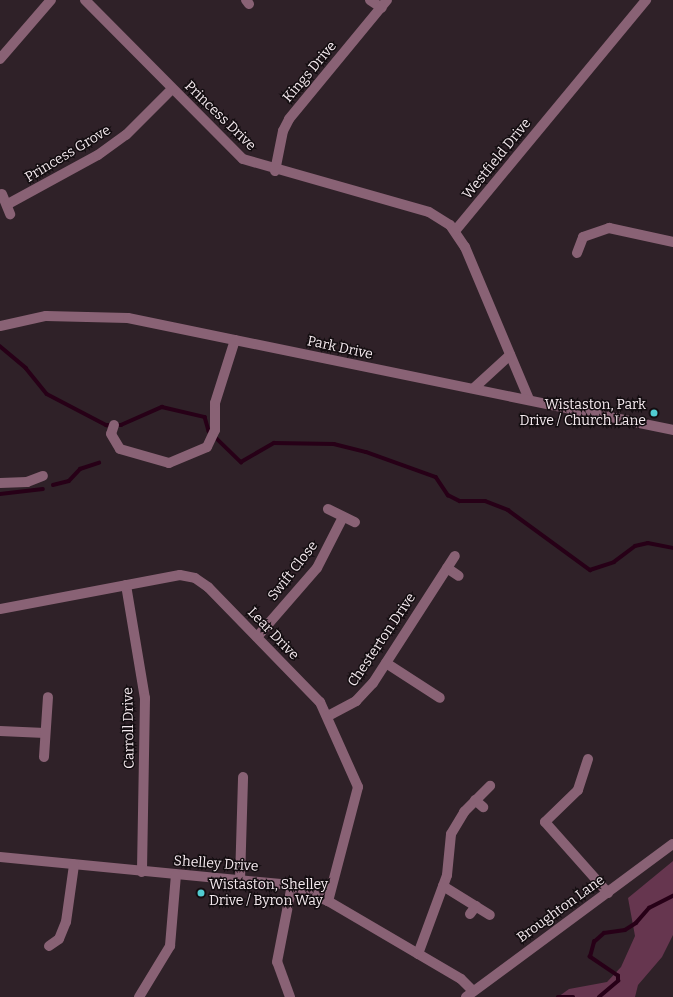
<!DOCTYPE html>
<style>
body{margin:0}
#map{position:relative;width:673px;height:997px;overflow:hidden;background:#2f2128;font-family:Bitter,serif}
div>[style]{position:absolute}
.green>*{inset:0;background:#66364f}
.stream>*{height:3.5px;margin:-1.75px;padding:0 1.75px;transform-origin:1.75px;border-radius:1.75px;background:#270017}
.minor>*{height:10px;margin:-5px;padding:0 5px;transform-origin:5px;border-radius:5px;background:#896275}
.dots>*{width:11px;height:11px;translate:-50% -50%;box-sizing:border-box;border:2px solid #130d10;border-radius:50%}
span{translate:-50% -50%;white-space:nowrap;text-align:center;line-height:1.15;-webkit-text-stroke:3px #130d10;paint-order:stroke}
.street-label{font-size:14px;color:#f4e9ee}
.poi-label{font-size:14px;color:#f4e9ee}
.right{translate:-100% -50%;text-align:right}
.left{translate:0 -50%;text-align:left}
</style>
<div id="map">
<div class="green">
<i style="clip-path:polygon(673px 861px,673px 935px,662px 957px,638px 985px,635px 997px,558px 997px,569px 989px,607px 982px,621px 967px,635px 936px,628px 898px)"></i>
</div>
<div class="stream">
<i style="left:0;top:346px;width:34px;rotate:40deg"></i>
<i style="left:26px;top:368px;width:33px;rotate:51deg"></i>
<i style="left:47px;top:394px;width:67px;rotate:27.7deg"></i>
<i style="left:106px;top:425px;width:15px"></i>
<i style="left:121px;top:425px;width:45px;rotate:-23.7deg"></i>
<i style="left:162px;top:407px;width:44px;rotate:13.1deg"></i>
<i style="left:205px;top:417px;width:15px;rotate:74deg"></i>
<i style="left:209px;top:431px;width:45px;rotate:44.1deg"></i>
<i style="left:241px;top:462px;width:38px;rotate:-30deg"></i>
<i style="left:274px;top:443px;width:60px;rotate:1deg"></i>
<i style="left:334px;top:444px;width:33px;rotate:14deg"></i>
<i style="left:366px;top:452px;width:74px;rotate:19.7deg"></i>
<i style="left:436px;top:477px;width:22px;rotate:56deg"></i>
<i style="left:448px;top:495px;width:13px;rotate:27deg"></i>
<i style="left:460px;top:501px;width:25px"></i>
<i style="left:485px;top:501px;width:25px;rotate:21deg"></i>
<i style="left:508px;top:510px;width:102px;rotate:36.2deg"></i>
<i style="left:590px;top:570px;width:25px;rotate:-18deg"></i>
<i style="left:614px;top:562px;width:26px;rotate:-37deg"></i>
<i style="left:635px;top:546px;width:13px;rotate:-13deg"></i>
<i style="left:648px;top:543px;width:25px;rotate:11deg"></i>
<i style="left:53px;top:485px;width:16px;rotate:-14deg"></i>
<i style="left:69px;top:481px;width:16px;rotate:-47deg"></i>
<i style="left:80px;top:469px;width:20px;rotate:-18deg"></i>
<i style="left:0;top:494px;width:43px;rotate:-6.6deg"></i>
<i style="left:558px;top:997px;width:15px"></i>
<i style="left:599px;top:997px;width:25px;rotate:-40deg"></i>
<i style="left:618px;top:981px;width:5px;rotate:-90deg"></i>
<i style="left:618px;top:976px;width:34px;rotate:-146deg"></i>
<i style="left:590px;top:957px;width:16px;rotate:-75deg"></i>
<i style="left:594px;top:942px;width:13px;rotate:-42deg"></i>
<i style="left:604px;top:933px;width:21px;rotate:-8deg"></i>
<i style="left:625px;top:930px;width:13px;rotate:-32deg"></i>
<i style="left:636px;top:923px;width:20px;rotate:-49deg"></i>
<i style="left:649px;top:908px;width:27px;rotate:-27deg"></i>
</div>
<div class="minor">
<i style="left:85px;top:0;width:224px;rotate:45.2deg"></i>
<i style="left:243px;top:159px;width:193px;rotate:15.9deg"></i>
<i style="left:429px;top:212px;width:25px;rotate:32deg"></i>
<i style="left:450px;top:225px;width:27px;rotate:56deg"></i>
<i style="left:465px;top:247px;width:165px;rotate:67.2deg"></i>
<i style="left:246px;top:0;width:5px;rotate:53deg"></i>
<i style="left:370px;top:0;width:14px;rotate:34deg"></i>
<i style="left:0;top:59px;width:78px;rotate:-49.2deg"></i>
<i style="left:275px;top:171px;width:41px;rotate:-78.7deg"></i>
<i style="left:283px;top:131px;width:13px;rotate:-63deg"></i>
<i style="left:289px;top:119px;width:154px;rotate:-50.5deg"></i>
<i style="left:2px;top:194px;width:22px;rotate:68deg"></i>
<i style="left:8px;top:204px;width:102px;rotate:-28.6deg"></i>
<i style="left:98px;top:155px;width:34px;rotate:-36deg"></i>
<i style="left:126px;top:135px;width:65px;rotate:-45deg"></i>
<i style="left:455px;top:231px;width:300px;rotate:-50.4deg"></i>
<i style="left:577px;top:253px;width:17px;rotate:-69deg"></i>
<i style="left:583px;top:237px;width:28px;rotate:-19deg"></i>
<i style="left:609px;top:228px;width:66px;rotate:12.3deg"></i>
<i style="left:0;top:326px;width:47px;rotate:-12.3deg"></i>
<i style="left:46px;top:316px;width:82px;rotate:1.4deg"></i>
<i style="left:128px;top:318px;width:556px;rotate:11.61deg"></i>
<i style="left:474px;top:388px;width:49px;rotate:-42.5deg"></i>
<i style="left:114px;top:425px;width:9px;rotate:108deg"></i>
<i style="left:111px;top:434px;width:17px;rotate:59deg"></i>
<i style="left:120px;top:449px;width:51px;rotate:15.9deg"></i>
<i style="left:169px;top:463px;width:41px;rotate:-22.8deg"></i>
<i style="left:207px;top:447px;width:19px;rotate:-65deg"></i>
<i style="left:215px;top:430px;width:27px;rotate:-90deg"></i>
<i style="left:215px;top:403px;width:66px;rotate:-72.4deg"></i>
<i style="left:0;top:483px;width:27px;rotate:-2deg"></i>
<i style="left:27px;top:482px;width:17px;rotate:-21deg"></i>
<i style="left:328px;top:509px;width:30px;rotate:26deg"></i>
<i style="left:447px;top:568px;width:14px;rotate:34deg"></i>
<i style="left:126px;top:585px;width:115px;rotate:80.5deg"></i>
<i style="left:145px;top:698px;width:174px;rotate:91deg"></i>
<i style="left:0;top:609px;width:183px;rotate:-10.7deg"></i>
<i style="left:180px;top:575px;width:15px;rotate:11deg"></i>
<i style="left:195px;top:578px;width:16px;rotate:35deg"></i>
<i style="left:208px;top:587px;width:161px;rotate:45.8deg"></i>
<i style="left:320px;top:702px;width:93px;rotate:65.9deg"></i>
<i style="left:358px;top:787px;width:118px;rotate:104.7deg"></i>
<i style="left:257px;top:637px;width:91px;rotate:-49deg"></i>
<i style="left:317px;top:568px;width:57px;rotate:-63deg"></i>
<i style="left:386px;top:663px;width:64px;rotate:32.9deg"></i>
<i style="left:328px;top:716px;width:32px;rotate:-28deg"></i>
<i style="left:356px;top:701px;width:25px;rotate:-47deg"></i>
<i style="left:373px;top:683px;width:151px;rotate:-57.2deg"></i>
<i style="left:0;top:731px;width:45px;rotate:2.5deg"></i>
<i style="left:44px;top:757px;width:60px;rotate:-86.2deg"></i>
<i style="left:588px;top:759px;width:33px;rotate:108deg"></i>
<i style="left:578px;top:790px;width:46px;rotate:135.9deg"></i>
<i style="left:545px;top:822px;width:95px;rotate:48.4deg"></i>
<i style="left:475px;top:800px;width:11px;rotate:41deg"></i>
<i style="left:0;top:857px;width:293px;rotate:5.5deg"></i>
<i style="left:292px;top:885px;width:39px;rotate:24deg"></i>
<i style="left:328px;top:901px;width:154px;rotate:30.4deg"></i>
<i style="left:461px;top:979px;width:17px;rotate:45deg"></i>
<i style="left:240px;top:880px;width:103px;rotate:-88.3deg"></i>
<i style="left:443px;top:886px;width:55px;rotate:31.7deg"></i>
<i style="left:470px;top:914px;width:10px;rotate:-53deg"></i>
<i style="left:49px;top:946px;width:12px;rotate:-35deg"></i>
<i style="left:59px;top:939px;width:18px;rotate:-68deg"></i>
<i style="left:66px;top:922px;width:58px;rotate:-82deg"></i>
<i style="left:418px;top:954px;width:84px;rotate:-69.8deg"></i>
<i style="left:447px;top:875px;width:41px;rotate:-84.4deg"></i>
<i style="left:451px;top:834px;width:26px;rotate:-59deg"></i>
<i style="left:464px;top:812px;width:37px;rotate:-45deg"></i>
<i style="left:139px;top:997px;width:60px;rotate:-58.7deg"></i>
<i style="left:170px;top:946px;width:71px;rotate:-85.2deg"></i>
<i style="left:290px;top:997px;width:37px;rotate:-110deg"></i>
<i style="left:277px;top:962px;width:78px;rotate:-79deg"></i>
<i style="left:466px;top:997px;width:257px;rotate:-36.5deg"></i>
</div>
<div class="dots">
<i style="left:654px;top:413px;background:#51ccd1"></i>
<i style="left:201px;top:893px;background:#51ccd1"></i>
</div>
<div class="street-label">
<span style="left:310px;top:72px;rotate:-50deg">Kings Drive</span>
<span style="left:220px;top:116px;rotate:44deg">Princess Drive</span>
<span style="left:68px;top:154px;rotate:-31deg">Princess Grove</span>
<span style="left:497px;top:159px;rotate:-51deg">Westfield Drive</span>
<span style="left:340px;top:348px;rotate:12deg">Park Drive</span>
<span style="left:293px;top:571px;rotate:-52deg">Swift Close</span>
<span style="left:273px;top:634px;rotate:46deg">Lear Drive</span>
<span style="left:382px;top:640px;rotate:-56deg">Chesterton Drive</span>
<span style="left:129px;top:728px;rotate:-91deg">Carroll Drive</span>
<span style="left:216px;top:864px;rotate:4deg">Shelley Drive</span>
<span style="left:561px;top:909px;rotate:-36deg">Broughton Lane</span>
</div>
<div class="poi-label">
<span class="right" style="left:646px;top:413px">Wistaston, Park<br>Drive / Church Lane</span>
<span class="left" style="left:209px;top:893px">Wistaston, Shelley<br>Drive / Byron Way</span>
</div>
</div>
